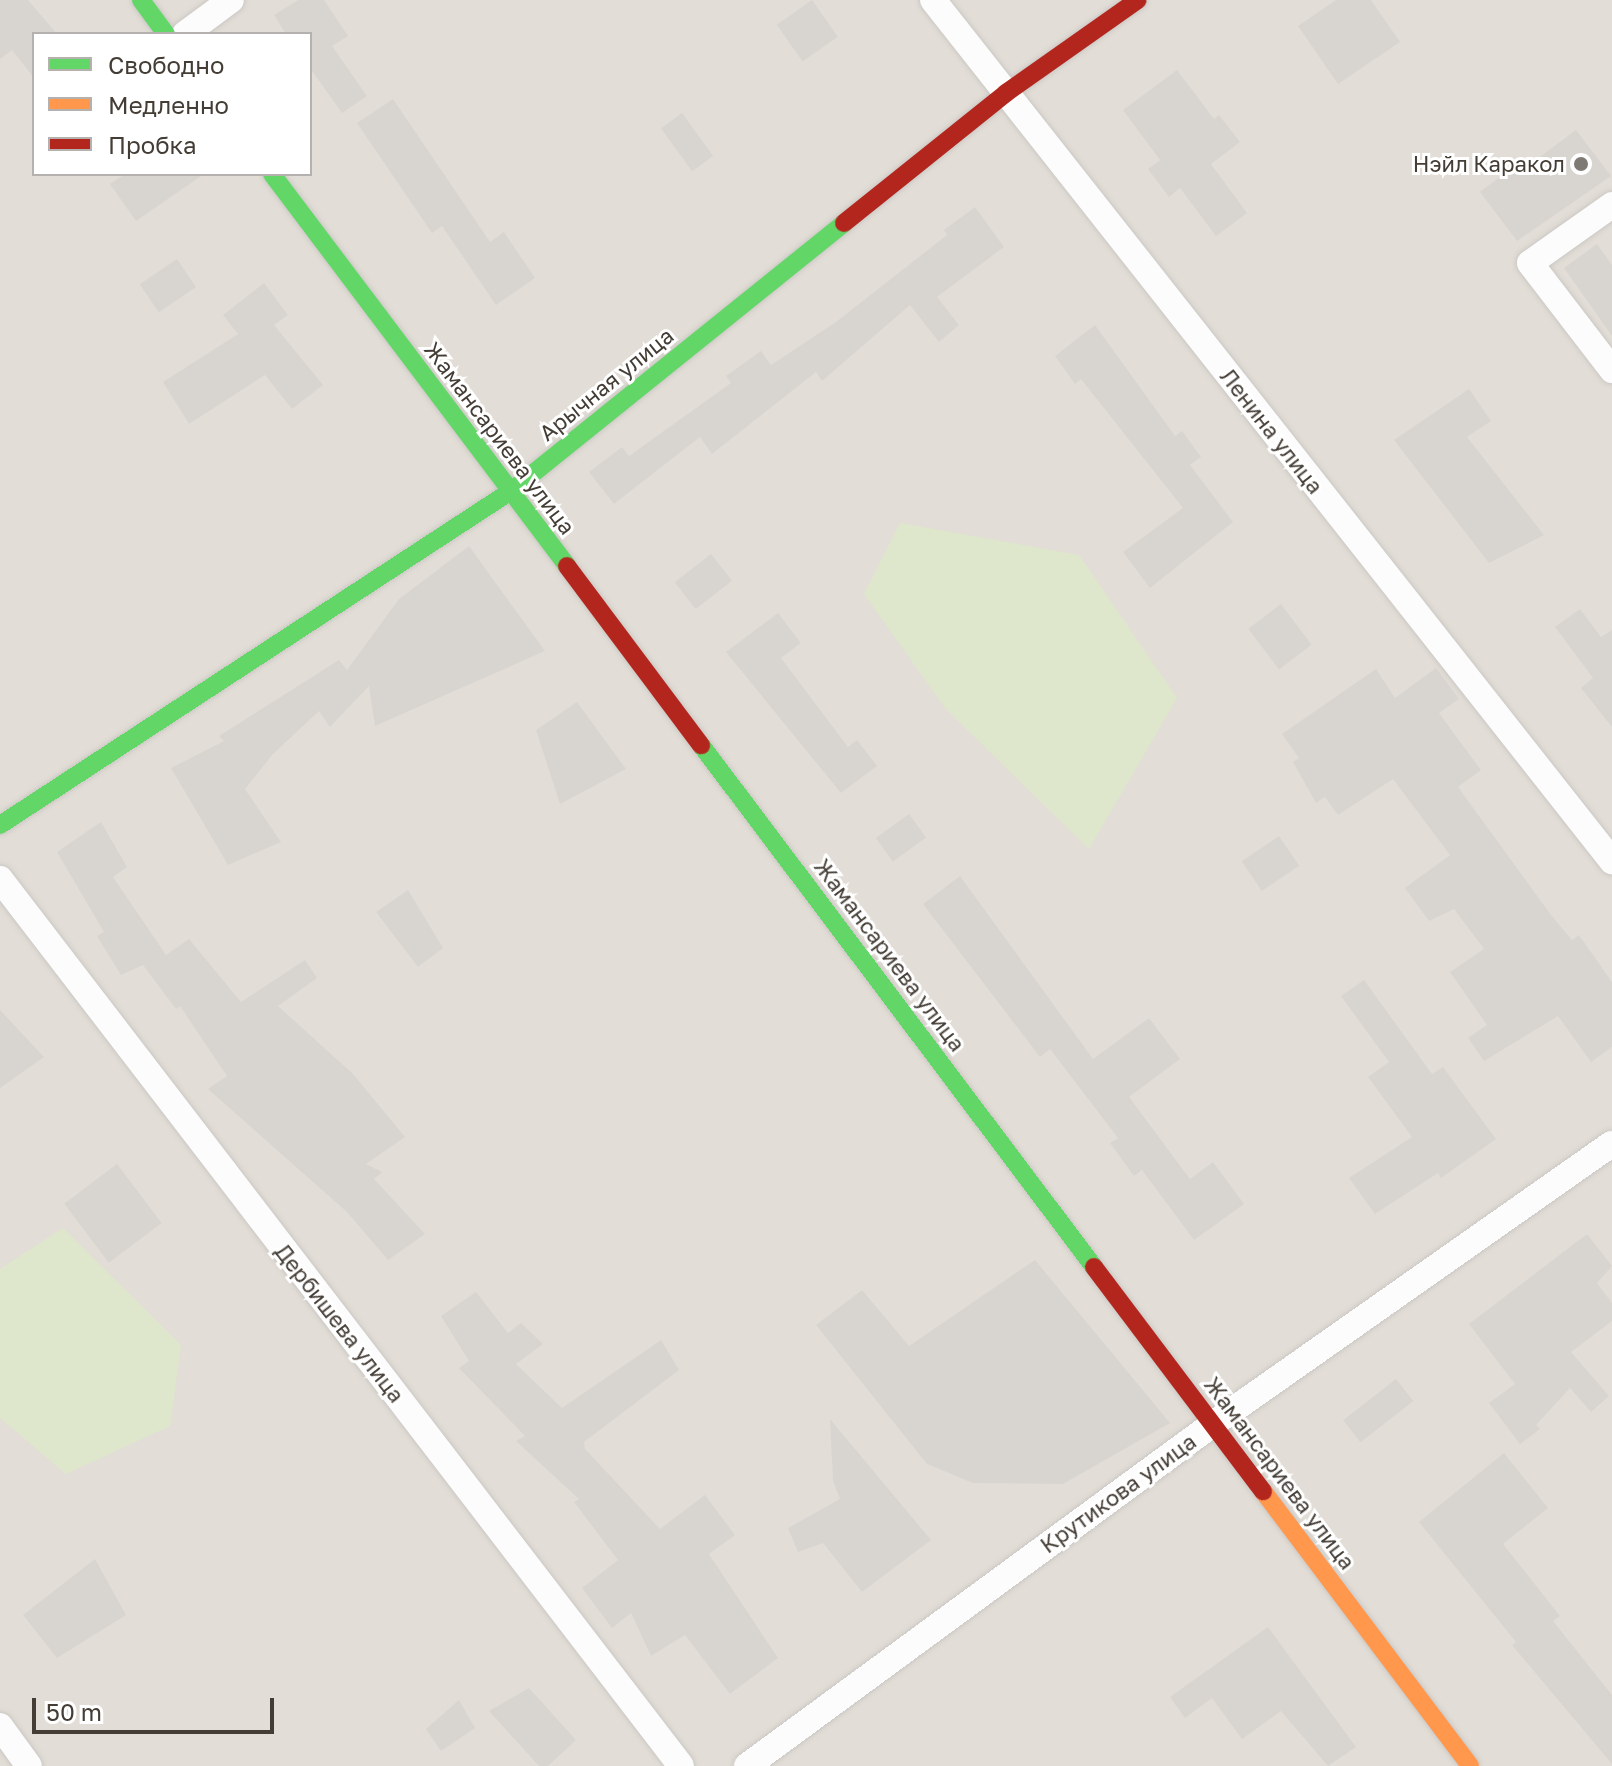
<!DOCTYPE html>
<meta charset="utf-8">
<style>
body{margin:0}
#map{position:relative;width:1612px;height:1766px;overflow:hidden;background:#eeece9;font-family:"Golos Text",sans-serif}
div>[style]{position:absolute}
.residential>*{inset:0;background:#e2ddd6}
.green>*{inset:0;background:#dee7cb}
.building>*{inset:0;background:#d8d5d1;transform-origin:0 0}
.roads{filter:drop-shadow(0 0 2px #cbc8c5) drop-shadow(0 0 2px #cbc8c5)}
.street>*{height:26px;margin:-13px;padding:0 13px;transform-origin:13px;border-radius:13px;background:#fcfcfc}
.fast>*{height:18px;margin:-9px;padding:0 9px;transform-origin:9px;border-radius:9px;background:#63d668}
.slow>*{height:18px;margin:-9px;padding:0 9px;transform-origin:9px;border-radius:9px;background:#ff974d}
.jam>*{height:18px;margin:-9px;padding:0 9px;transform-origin:9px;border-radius:9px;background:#b3261e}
.dots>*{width:22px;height:22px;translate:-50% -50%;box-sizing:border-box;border:4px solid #fff;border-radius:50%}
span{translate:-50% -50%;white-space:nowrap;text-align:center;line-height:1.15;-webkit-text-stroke:6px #fff;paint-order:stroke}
.poi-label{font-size:22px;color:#443d36}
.right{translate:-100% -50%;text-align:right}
.street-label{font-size:22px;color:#443d36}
.legend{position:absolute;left:32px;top:32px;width:280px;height:144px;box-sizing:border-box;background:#fff;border:2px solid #b4b1af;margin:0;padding:10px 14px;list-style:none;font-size:24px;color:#443d36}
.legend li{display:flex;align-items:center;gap:16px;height:40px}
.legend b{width:40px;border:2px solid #b4b1af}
.scale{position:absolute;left:32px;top:1698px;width:242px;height:36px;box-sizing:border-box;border:4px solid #443d36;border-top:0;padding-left:10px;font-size:24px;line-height:28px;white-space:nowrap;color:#443d36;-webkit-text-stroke:6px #fff;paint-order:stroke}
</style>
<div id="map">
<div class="residential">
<i style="clip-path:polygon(evenodd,0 0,1612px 0,1612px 1766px,0 1766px,0 0,34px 34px,310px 34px,310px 174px,34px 174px,34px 34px)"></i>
</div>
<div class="green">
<i style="clip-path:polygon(900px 523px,1079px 555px,1177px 698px,1089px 849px,945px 708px,864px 594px)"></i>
<i style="clip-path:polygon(63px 1228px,181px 1345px,170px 1426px,66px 1474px,0 1418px,0 1269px)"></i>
</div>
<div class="building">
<i style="clip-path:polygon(0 0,28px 0,57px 34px,34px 34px,34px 78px,12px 50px,0 59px)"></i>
<i style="clip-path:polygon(298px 0,324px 0,348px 36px,332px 46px,367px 96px,342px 113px,310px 68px,310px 34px,286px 34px,274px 15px)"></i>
<i style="left:812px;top:0;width:45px;height:43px;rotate:55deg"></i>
<i style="clip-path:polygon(1336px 0,1371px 0,1400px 42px,1338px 84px,1298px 26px)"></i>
<i style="clip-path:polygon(1177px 70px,1214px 119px,1219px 115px,1240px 142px,1211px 164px,1247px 213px,1216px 236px,1180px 188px,1169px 197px,1148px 169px,1160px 160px,1123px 110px)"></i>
<i style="clip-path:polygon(393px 99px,490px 242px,504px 232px,535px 278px,496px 305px,442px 226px,432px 233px,357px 123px)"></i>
<i style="left:682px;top:113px;width:53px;height:26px;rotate:54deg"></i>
<i style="clip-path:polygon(1576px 130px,1611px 176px,1517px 241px,1480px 192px,1517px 164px,1521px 171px)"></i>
<i style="clip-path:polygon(125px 174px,204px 174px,136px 221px,110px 184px)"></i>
<i style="clip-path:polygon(975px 207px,1004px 247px,937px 297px,959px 325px,939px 342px,910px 305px,822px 381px,816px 372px,712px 454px,700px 437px,614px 504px,589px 472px,622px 447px,629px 456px,731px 383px,726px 376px,761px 351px,771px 365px,836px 322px,947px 235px,944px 230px)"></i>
<i style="clip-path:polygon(1597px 244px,1612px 265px,1612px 336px,1564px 268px)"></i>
<i style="left:177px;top:259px;width:34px;height:45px;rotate:56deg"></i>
<i style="clip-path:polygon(264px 283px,288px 315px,274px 325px,323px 385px,292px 409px,265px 375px,189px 424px,163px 382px,238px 334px,223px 315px)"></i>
<i style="clip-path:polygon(1095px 325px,1175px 436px,1182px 431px,1201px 457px,1190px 465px,1233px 522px,1150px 588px,1123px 552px,1183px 508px,1081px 379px,1075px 384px,1055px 356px)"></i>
<i style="clip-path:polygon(1469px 389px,1491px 421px,1467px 437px,1544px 535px,1489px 563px,1394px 440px)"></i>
<i style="clip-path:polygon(469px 546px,545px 651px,375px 726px,369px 686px,330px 727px,319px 711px,273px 754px,245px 789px,281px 842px,228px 865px,171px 768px,224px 741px,219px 736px,339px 660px,347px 670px,399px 599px)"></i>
<i style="left:711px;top:554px;width:34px;height:46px;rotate:52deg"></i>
<i style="left:1281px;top:604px;width:51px;height:41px;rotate:53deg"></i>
<i style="clip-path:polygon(1580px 609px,1601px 637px,1612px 630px,1612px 727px,1581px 688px,1593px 678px,1555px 627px)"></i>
<i style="clip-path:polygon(778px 613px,801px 643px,781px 658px,848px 747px,857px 740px,877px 766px,841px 793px,726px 652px)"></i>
<i style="clip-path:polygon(1436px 668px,1459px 699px,1439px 713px,1481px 770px,1458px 787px,1551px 915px,1572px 940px,1579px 935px,1612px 982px,1612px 1047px,1591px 1062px,1558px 1016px,1484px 1061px,1468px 1038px,1487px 1025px,1450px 972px,1484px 949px,1454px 909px,1429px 921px,1405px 888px,1450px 855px,1393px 779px,1338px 815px,1325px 797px,1316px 803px,1293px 762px,1299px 758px,1282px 734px,1376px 669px,1395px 698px)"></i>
<i style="clip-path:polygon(577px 702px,626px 769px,560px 804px,536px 730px)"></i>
<i style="left:909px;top:814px;width:29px;height:41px;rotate:54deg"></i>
<i style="clip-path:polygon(101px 822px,127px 867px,113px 877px,166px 955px,189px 939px,241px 1002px,305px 960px,317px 978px,278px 1006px,353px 1074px,405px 1137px,366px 1164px,382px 1172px,374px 1179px,425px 1234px,388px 1260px,347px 1212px,208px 1089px,227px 1076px,180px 1006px,176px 1009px,143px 965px,121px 975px,97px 936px,104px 932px,57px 852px)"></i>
<i style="left:1279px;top:836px;width:36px;height:45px;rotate:56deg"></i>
<i style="clip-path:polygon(960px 876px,1093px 1059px,1149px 1018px,1180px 1059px,1129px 1097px,1190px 1179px,1213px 1162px,1244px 1204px,1194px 1240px,1142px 1170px,1134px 1176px,1110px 1143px,1118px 1138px,1050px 1049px,1040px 1057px,923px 904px)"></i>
<i style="clip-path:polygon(408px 890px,443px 948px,418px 967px,376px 912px)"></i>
<i style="clip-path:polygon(1364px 980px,1432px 1074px,1443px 1067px,1496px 1139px,1441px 1178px,1438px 1173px,1375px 1214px,1349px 1178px,1412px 1137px,1368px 1077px,1389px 1062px,1341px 996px)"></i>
<i style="clip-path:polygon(0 1010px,44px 1057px,0 1088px)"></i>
<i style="left:117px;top:1164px;width:74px;height:66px;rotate:53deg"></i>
<i style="clip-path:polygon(1587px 1234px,1612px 1266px,1597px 1283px,1612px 1303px,1612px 1321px,1571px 1352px,1609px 1396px,1591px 1412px,1570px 1388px,1536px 1425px,1540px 1429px,1520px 1444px,1489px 1403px,1515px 1384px,1469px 1324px)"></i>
<i style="clip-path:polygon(1035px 1260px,1170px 1423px,1063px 1484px,973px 1483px,927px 1464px,816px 1325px,862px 1290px,909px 1346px)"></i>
<i style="clip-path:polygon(476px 1292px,508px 1333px,521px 1323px,543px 1344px,516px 1364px,562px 1408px,661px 1340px,679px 1370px,584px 1442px,585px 1449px,660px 1529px,705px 1495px,735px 1535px,709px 1554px,778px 1658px,730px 1694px,685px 1635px,651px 1656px,631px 1613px,612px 1628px,582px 1588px,618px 1560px,574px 1502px,579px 1499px,516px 1441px,525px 1436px,459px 1368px,469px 1361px,441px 1316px)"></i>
<i style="left:1396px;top:1379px;width:28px;height:67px;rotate:52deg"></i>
<i style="clip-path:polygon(830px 1419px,931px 1540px,862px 1592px,823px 1543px,798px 1552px,788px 1528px,840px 1499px,833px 1481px)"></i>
<i style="clip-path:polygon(1504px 1453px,1548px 1508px,1503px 1544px,1560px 1616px,1553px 1621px,1612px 1695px,1612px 1764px,1512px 1645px,1516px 1642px,1419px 1522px)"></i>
<i style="clip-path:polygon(95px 1559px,126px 1615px,57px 1658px,23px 1615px)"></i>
<i style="clip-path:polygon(1268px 1627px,1356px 1747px,1328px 1766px,1281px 1711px,1242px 1739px,1212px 1698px,1185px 1718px,1170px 1697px)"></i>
<i style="clip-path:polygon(529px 1688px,576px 1740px,548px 1766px,539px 1766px,489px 1711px)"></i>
<i style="clip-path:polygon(459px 1700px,475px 1728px,441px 1751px,426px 1729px)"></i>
</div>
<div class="roads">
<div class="street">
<i style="left:933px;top:0;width:1097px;rotate:51.74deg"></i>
<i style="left:185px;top:34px;width:57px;rotate:-36.5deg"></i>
<i style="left:1612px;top:205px;width:100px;rotate:144.7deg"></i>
<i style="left:1530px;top:263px;width:135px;rotate:52.5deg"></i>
<i style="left:0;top:879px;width:1118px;rotate:52.48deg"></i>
<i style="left:0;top:1726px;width:49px;rotate:54.1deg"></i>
<i style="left:747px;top:1766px;width:578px;rotate:-36.28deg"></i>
<i style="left:1213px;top:1424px;width:487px;rotate:-35.1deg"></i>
</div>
<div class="fast">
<i style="left:141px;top:0;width:42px;rotate:53.7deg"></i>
<i style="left:272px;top:174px;width:491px;rotate:53deg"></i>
<i style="left:701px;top:745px;width:653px;rotate:53.02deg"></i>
<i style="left:0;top:825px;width:610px;rotate:-33.17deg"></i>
<i style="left:511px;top:491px;width:427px;rotate:-38.8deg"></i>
</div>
<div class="slow">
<i style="left:1263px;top:1491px;width:344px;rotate:53deg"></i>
</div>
<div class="jam">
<i style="left:844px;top:223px;width:208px;rotate:-38.7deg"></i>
<i style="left:1006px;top:93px;width:161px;rotate:-35.2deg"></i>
<i style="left:567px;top:566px;width:224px;rotate:53.2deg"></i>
<i style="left:1094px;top:1267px;width:281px;rotate:53deg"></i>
</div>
</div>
<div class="dots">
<i style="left:1581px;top:164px;background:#807a75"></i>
</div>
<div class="poi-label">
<span class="right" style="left:1565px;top:164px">Нэйл Каракол</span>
</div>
<div class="street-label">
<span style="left:606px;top:384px;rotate:-39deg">Арычная улица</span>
<span style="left:1272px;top:431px;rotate:52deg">Ленина улица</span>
<span style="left:500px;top:438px;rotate:53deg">Жамансариева улица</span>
<span style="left:890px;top:955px;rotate:53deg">Жамансариева улица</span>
<span style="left:340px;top:1323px;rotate:52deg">Дербишева улица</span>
<span style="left:1280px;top:1473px;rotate:53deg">Жамансариева улица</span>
<span style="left:1118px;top:1493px;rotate:-36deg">Крутикова улица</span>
</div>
<ul class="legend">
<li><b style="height:10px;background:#63d668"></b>Свободно</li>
<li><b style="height:10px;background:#ff974d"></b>Медленно</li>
<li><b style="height:10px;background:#b3261e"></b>Пробка</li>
</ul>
<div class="scale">50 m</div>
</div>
